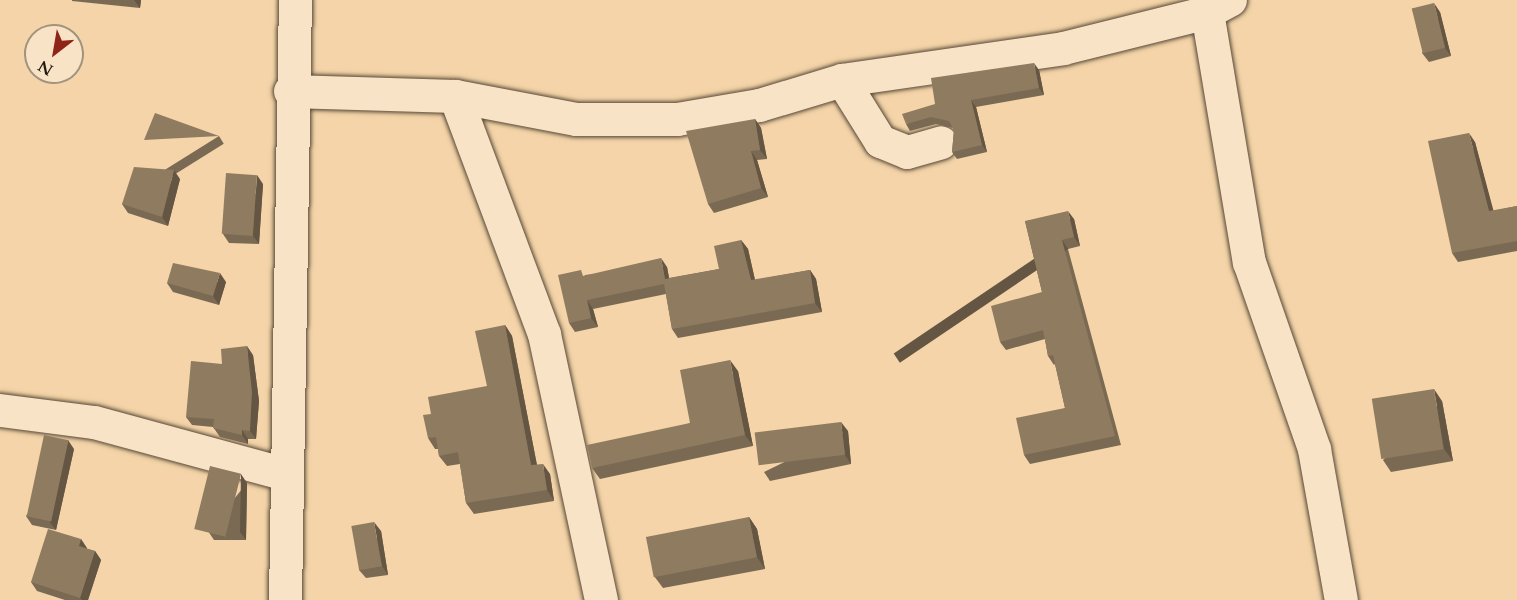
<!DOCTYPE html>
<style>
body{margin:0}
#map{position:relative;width:1517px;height:600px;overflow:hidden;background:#f4d4a8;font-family:Cardo,serif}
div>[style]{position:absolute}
.roads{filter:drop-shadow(0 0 2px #564837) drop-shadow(0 0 2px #564837)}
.minor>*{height:33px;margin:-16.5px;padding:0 16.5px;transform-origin:16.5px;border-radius:16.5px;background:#f8e3c6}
.wall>*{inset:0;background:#7b6a53;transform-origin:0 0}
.shaded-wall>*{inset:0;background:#645643;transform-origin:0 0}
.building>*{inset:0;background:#8f7b60;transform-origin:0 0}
span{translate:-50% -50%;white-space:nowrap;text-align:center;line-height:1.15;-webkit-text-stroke:6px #f8e3c6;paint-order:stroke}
.north{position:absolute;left:24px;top:24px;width:60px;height:60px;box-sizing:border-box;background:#f8e3c6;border:2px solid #a2937e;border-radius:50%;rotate:211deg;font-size:16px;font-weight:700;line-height:24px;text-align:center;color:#221a11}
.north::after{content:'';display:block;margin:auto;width:21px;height:27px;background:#8f2418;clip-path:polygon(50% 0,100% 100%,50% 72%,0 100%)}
</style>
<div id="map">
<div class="roads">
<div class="minor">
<i style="left:1207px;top:12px;width:254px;rotate:80.5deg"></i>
<i style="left:1249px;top:262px;width:198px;rotate:70.8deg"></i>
<i style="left:1314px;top:449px;width:153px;rotate:79.9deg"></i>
<i style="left:842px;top:80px;width:72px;rotate:58.1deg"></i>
<i style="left:880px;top:141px;width:29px;rotate:22deg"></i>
<i style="left:907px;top:152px;width:35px;rotate:-16deg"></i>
<i style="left:290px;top:91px;width:165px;rotate:1.7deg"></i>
<i style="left:455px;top:96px;width:123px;rotate:10.8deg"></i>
<i style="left:576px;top:119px;width:101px"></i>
<i style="left:677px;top:119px;width:83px;rotate:-9.7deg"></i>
<i style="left:759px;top:105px;width:87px;rotate:-16.8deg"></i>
<i style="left:842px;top:80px;width:223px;rotate:-8.2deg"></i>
<i style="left:1063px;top:48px;width:148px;rotate:-14deg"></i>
<i style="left:1207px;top:12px;width:26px;rotate:-28deg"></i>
<i style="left:455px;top:96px;width:254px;rotate:69.5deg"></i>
<i style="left:544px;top:334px;width:272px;rotate:77.9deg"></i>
<i style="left:0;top:410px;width:95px;rotate:7.3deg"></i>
<i style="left:94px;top:422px;width:199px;rotate:15.2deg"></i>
<i style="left:285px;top:600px;width:600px;rotate:-89.05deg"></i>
</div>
</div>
<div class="wall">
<i style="clip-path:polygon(72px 0,141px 0,140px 8px,72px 1px)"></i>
<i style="clip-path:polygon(1440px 12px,1451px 56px,1429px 62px,1422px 53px)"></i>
<i style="clip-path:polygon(1039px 70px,1044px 95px,976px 107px,987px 152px,957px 159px,952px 152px,954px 130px,953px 128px,936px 124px,910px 131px,906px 124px)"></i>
<i style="clip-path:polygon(755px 119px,761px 128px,767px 159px,757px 160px,768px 197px,714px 213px,708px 204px)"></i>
<i style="left:219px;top:136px;width:9px;height:75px;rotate:58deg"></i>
<i style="clip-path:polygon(1475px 142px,1493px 211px,1517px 206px,1517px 251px,1458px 262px,1452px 253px)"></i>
<i style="clip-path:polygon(180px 179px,168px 226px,128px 213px,122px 204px)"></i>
<i style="clip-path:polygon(263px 184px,259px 244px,229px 243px,223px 234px)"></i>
<i style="clip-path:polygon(1074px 219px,1080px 246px,1068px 249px,1121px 445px,1030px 464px,1024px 455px,1065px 408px,1055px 364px,1054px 365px,1048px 356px,1045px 339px,1006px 350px,1000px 342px,1042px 292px,1025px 221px)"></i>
<i style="clip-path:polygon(741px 240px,748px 249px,755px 280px,810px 270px,816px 279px,822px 312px,678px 338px,672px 329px,666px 294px,593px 309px,598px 327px,575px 332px,569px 323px,585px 275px,667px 267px,669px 278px,719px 269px)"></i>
<i style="clip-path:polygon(226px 282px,219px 305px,173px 292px,167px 283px)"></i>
<i style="clip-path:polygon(505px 325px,512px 336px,537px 465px,550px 474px,554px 501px,474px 514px,466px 503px,460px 464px,447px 466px,439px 456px,438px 449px,435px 449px,428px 438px,487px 386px)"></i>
<i style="clip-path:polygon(253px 355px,259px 401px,256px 439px,248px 439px,248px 444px,220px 437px,213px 427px,192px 425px,186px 417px,222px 364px)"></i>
<i style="clip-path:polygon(738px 371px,753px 446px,600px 479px,592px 468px,690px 423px)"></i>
<i style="clip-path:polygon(1442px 401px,1453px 461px,1391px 472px,1383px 460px)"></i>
<i style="clip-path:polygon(848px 431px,851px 464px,770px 481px,764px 472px)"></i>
<i style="clip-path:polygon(74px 449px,56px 530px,32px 525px,26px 516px)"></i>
<i style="clip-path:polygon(247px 483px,246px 540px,214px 540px,208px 531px)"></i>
<i style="clip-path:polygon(749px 517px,757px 529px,765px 569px,663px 588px,654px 576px)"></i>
<i style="clip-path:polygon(381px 531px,388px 575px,366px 578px,359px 570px)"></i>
<i style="clip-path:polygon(81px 539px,87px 549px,95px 551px,101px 560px,88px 600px,65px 600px,37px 591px,31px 582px)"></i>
</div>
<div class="shaded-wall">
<i style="clip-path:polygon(134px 0,141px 0,140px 8px)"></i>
<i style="clip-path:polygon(1434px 3px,1440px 12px,1451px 56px,1445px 48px)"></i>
<i style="clip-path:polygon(1034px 63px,1039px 70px,1044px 95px,1039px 88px)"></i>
<i style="clip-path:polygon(971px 100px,976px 107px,987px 152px,982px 145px)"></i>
<i style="clip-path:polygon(755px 119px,761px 128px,767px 159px,760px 150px)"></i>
<i style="clip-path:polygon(1469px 133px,1475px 142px,1496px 220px,1489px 211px)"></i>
<i style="clip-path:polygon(751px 151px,757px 160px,768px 197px,761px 188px)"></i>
<i style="clip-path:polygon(174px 170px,180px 179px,168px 226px,162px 217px)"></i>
<i style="clip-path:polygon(257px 175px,263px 184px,259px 244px,253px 236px)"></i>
<i style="clip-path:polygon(1068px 211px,1074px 219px,1080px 246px,1074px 237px)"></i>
<i style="clip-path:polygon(741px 240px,748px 249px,757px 289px,751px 280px)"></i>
<i style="left:1062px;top:240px;width:11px;height:203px;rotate:56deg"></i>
<i style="clip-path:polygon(661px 258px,667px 267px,671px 288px,665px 279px)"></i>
<i style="clip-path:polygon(810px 270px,816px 279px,822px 312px,815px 303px)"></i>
<i style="clip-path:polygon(220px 273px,226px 282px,219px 305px,213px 296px)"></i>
<i style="clip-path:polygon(587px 300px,593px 309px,598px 327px,591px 318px)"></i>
<i style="clip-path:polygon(505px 325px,512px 336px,539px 476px,531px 465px)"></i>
<i style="clip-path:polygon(247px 346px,253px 355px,259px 401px,256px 439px,250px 431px)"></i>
<i style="clip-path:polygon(730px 360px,738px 371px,753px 446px,745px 435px)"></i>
<i style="clip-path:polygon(1434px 389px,1442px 401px,1453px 461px,1444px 449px)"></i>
<i style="clip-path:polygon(841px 422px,848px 431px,851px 464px,845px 455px)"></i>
<i style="clip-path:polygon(242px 430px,248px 439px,248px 444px,242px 435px)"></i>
<i style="clip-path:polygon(68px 440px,74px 449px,56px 530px,49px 521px)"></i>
<i style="clip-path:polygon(543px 464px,550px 474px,554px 501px,547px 490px)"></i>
<i style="clip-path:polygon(241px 474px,247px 483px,246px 540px,240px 532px)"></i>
<i style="clip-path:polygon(749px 517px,757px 529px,765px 569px,757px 557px)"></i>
<i style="clip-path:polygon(374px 522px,381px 531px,388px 575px,382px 566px)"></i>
<i style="clip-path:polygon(81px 539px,87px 548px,85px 555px,79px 546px)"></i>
<i style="clip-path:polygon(95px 551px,101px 560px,88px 600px,82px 600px,80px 598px)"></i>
</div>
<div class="building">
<i style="left:1434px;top:3px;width:46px;height:23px;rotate:76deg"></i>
<i style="clip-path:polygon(1034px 63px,1039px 88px,971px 100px,982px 145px,952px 152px,954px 130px,949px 121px,931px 117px,906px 124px,902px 114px,935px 104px,931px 78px)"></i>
<i style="clip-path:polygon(155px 113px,219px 136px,144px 140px)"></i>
<i style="clip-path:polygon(755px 119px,760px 150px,751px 151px,761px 188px,708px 204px,686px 131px)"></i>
<i style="clip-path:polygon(1469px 133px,1489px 211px,1517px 206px,1517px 241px,1452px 253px,1428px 141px)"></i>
<i style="clip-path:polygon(134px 167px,174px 170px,162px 217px,122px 204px)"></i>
<i style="left:226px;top:173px;width:31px;height:61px;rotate:4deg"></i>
<i style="clip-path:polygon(1068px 211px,1074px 237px,1062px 240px,1115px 436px,1024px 455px,1016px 418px,1065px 408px,1053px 355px,1048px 356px,1043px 330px,1000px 342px,991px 306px,1042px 292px,1025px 221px)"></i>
<i style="clip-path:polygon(741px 240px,751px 280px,810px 270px,815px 303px,672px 329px,664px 284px,587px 300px,591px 318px,569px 323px,558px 275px,581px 270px,583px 276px,661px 258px,665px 279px,719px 269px,714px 246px)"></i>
<i style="clip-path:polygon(173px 263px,220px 273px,213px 296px,167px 283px)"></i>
<i style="clip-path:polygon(505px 325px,531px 465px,543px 464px,547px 490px,466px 503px,458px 452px,439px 456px,436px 437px,428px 438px,423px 415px,431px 414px,428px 397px,487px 386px,475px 331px)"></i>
<i style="clip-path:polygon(247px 346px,252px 392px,250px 431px,242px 430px,242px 435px,213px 428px,214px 419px,186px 417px,191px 361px,222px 364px,221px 349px)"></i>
<i style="clip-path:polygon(730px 360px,745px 435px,592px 468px,587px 445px,690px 423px,680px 370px)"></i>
<i style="left:1434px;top:389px;width:61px;height:63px;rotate:81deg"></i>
<i style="left:841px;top:422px;width:33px;height:87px;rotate:83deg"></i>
<i style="left:44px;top:435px;width:25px;height:83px;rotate:12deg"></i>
<i style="left:210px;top:466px;width:32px;height:65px;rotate:14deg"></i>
<i style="left:749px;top:517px;width:41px;height:105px;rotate:79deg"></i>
<i style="left:374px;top:522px;width:45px;height:23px;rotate:80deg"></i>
<i style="clip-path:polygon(48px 529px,81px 539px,79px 546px,95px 551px,80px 598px,31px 582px)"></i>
</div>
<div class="north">N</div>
</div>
